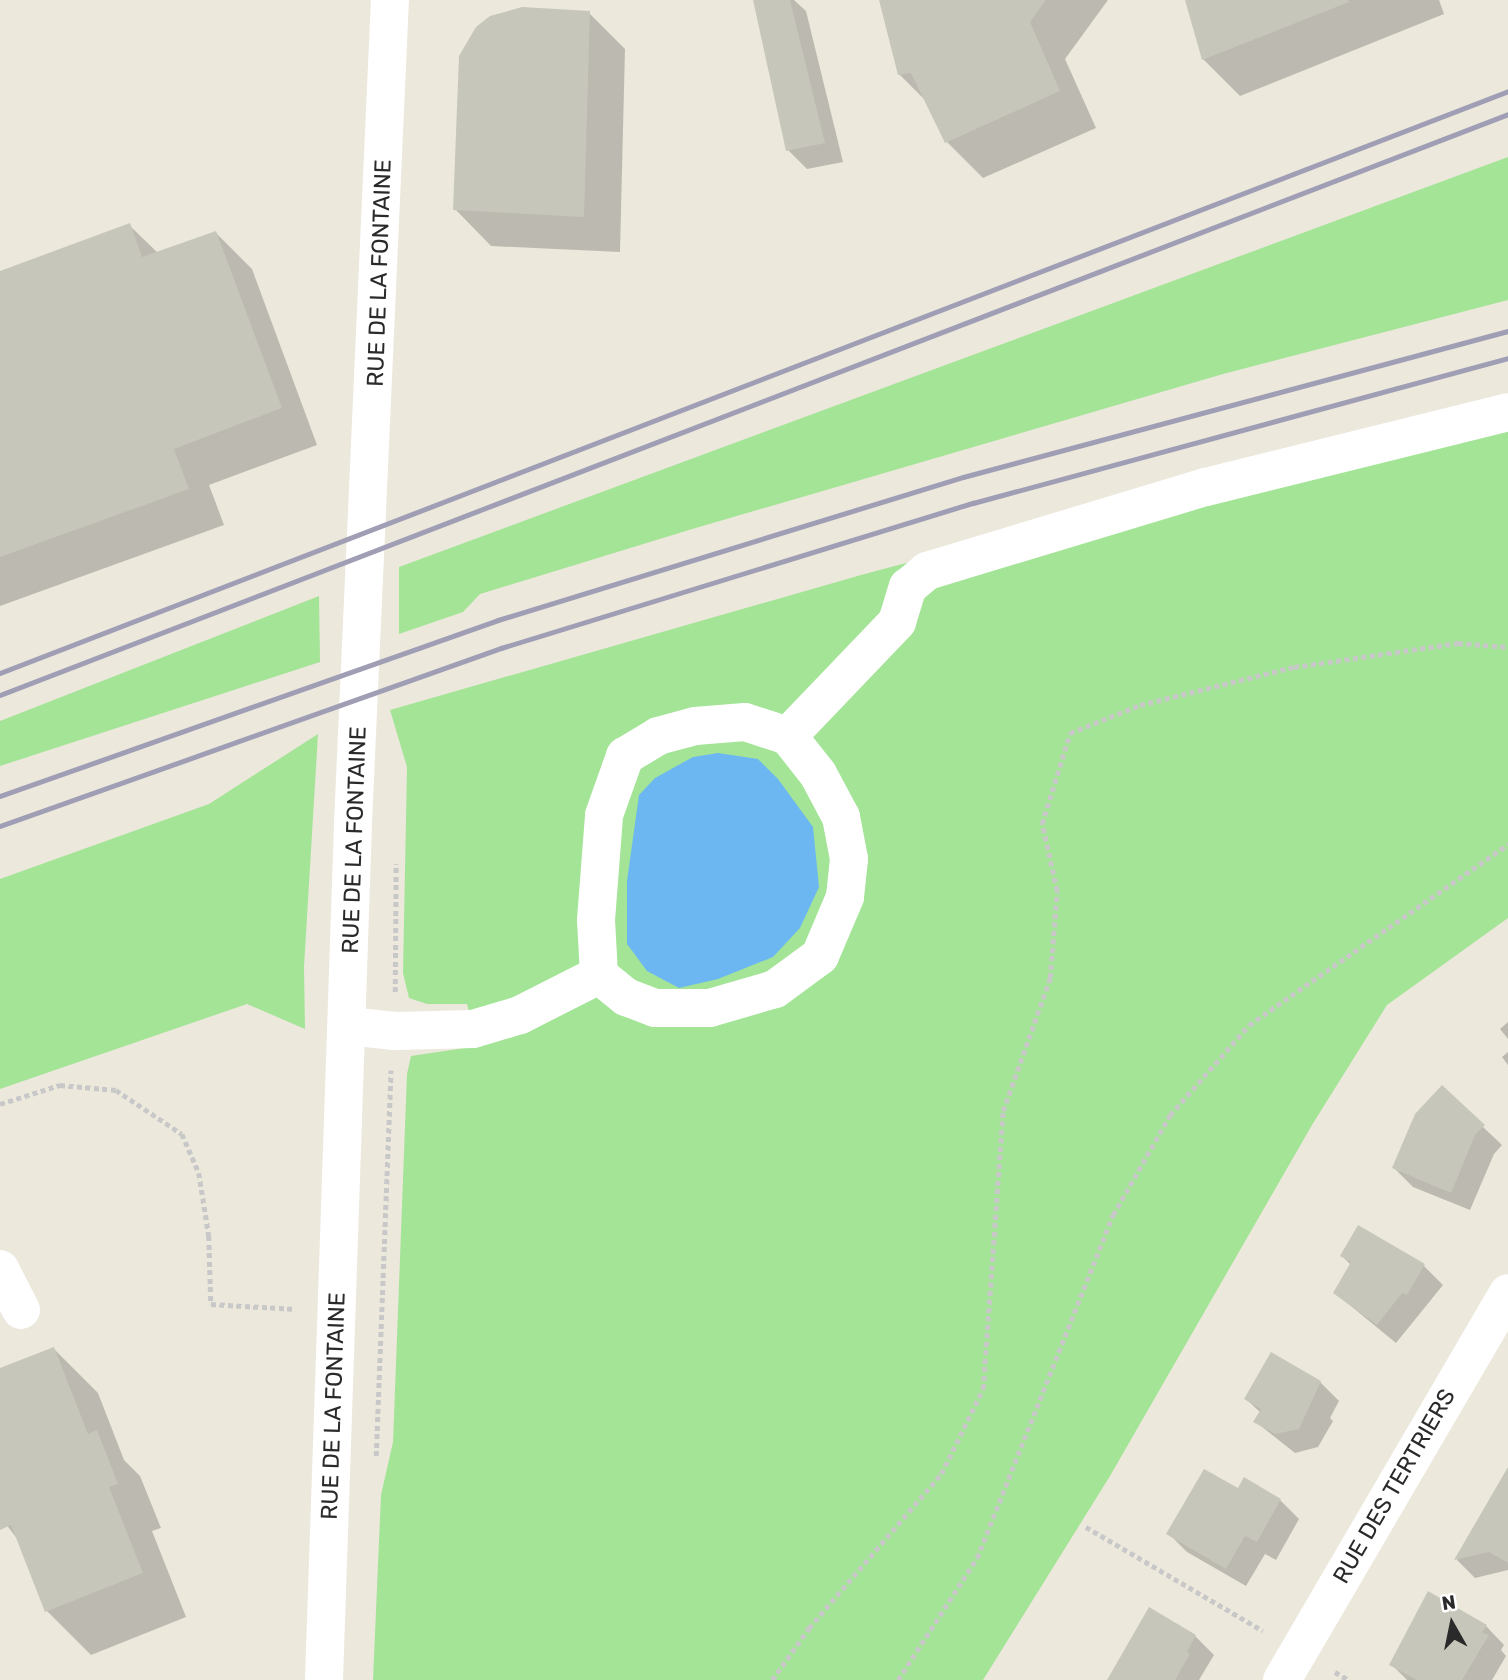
<!DOCTYPE html>
<style>
body{margin:0}
#map{position:relative;width:1508px;height:1680px;overflow:hidden;background:#ece8dc;font-family:Rubik,sans-serif}
div>[style]{position:absolute}
.green>*{inset:0;background:#a4e497}
.water>*{inset:0;background:#6cb7f1}
.shadow>*{inset:0;background:#0003}
.building>*{inset:0;background:#c7c6ba}
.path>*{height:4.5px;margin-top:-2.25px;transform-origin:0;background:repeating-linear-gradient(90deg,#c8c8c8 0 5px,transparent 0 8.5px)}
.minor>*{height:38px;margin:-19px;padding:0 19px;transform-origin:19px;border-radius:19px;background:#fff}
.rail>*{height:5px;margin:-2.5px;padding:0 2.5px;transform-origin:2.5px;border-radius:2.5px;background:#9f9eb5}
span{translate:-50% -50%;white-space:nowrap;text-align:center;line-height:1.15;-webkit-text-stroke:6px #fff;paint-order:stroke}
.street-label{font-size:23px;color:#2a2a2a}
.north{position:absolute;left:1417px;top:1589px;width:70px;height:70px;-webkit-text-stroke:5px #fff;paint-order:stroke;rotate:351deg;font-size:19px;font-weight:700;line-height:28px;text-align:center;color:#2a2a2a}
.north::after{content:'';display:block;margin:auto;width:24px;height:32px;background:#2a2a2a;clip-path:polygon(50% 0,100% 100%,50% 72%,0 100%)}
</style>
<div id="map">
<div class="green">
<i style="clip-path:polygon(1508px 157px,1508px 300px,1223px 374px,689px 530px,480px 594px,463px 612px,399px 634px,399px 567px)"></i>
<i style="clip-path:polygon(1508px 403px,1508px 918px,1387px 1005px,1312px 1125px,1110px 1476px,983px 1680px,373px 1680px,381px 1495px,393px 1442px,407px 1074px,411px 1056px,478px 1046px,467px 1004px,427px 1004px,409px 998px,403px 973px,407px 767px,390px 710px,861px 575px)"></i>
<i style="clip-path:polygon(319px 596px,320px 662px,0 766px,0 721px)"></i>
<i style="clip-path:polygon(318px 734px,304px 967px,305px 1029px,247px 1004px,0 1089px,0 879px,209px 804px)"></i>
</div>
<div class="water">
<i style="clip-path:polygon(718px 753px,758px 759px,778px 779px,813px 827px,819px 887px,800px 928px,773px 957px,718px 979px,679px 988px,647px 971px,627px 944px,627px 881px,639px 795px,655px 778px,693px 757px)"></i>
</div>
<div class="shadow">
<i style="clip-path:polygon(758px 0,794px 0,806px 11px,843px 162px,807px 169px,788px 150px)"></i>
<i style="clip-path:polygon(881px 0,1108px 0,1065px 59px,1096px 128px,983px 178px,947px 142px,927px 102px,899px 74px)"></i>
<i style="clip-path:polygon(1186px 0,1439px 0,1444px 14px,1240px 96px,1203px 59px)"></i>
<i style="clip-path:polygon(589px 13px,625px 49px,620px 252px,491px 246px,455px 209px)"></i>
<i style="clip-path:polygon(129px 225px,158px 253px,216px 233px,252px 269px,317px 445px,209px 485px,224px 525px,0 606px,0 273px)"></i>
<i style="clip-path:polygon(1508px 1022px,1508px 1039px,1500px 1029px)"></i>
<i style="clip-path:polygon(1508px 1052px,1508px 1065px,1502px 1057px)"></i>
<i style="clip-path:polygon(1483px 1127px,1502px 1145px,1494px 1154px,1470px 1210px,1413px 1187px,1394px 1168px)"></i>
<i style="clip-path:polygon(1358px 1228px,1424px 1266px,1443px 1285px,1396px 1343px,1335px 1293px,1351px 1265px,1342px 1256px)"></i>
<i style="clip-path:polygon(54px 1349px,98px 1393px,124px 1460px,140px 1476px,161px 1528px,152px 1531px,186px 1617px,91px 1655px,47px 1611px,21px 1544px,0 1516px,0 1370px)"></i>
<i style="clip-path:polygon(1320px 1382px,1339px 1401px,1330px 1418px,1333px 1421px,1318px 1447px,1295px 1453px,1256px 1422px,1261px 1413px,1246px 1399px)"></i>
<i style="clip-path:polygon(1244px 1479px,1280px 1500px,1299px 1519px,1276px 1560px,1265px 1554px,1246px 1586px,1187px 1552px,1168px 1533px,1238px 1490px)"></i>
<i style="clip-path:polygon(1503px 1480px,1508px 1482px,1508px 1570px,1475px 1578px,1457px 1560px)"></i>
<i style="clip-path:polygon(1486px 1626px,1504px 1645px,1501px 1650px,1506px 1656px,1492px 1680px,1407px 1680px,1391px 1664px)"></i>
<i style="clip-path:polygon(1195px 1636px,1214px 1655px,1199px 1680px,1109px 1680px)"></i>
</div>
<div class="building">
<i style="clip-path:polygon(753px 0,790px 0,825px 143px,786px 151px)"></i>
<i style="clip-path:polygon(879px 0,1046px 0,1030px 22px,1060px 91px,945px 143px,911px 73px,898px 75px)"></i>
<i style="clip-path:polygon(1185px 0,1348px 0,1349px 2px,1202px 60px)"></i>
<i style="clip-path:polygon(522px 7px,590px 11px,584px 217px,453px 210px,459px 56px,476px 27px,490px 16px)"></i>
<i style="clip-path:polygon(130px 223px,142px 257px,216px 231px,282px 408px,174px 449px,189px 489px,0 557px,0 271px)"></i>
<i style="clip-path:polygon(1442px 1085px,1485px 1125px,1475px 1135px,1451px 1193px,1392px 1168px,1415px 1114px)"></i>
<i style="clip-path:polygon(1358px 1225px,1425px 1264px,1407px 1295px,1402px 1293px,1377px 1325px,1333px 1293px,1351px 1262px,1340px 1256px)"></i>
<i style="clip-path:polygon(54px 1347px,88px 1434px,97px 1430px,118px 1484px,109px 1487px,143px 1573px,45px 1612px,11px 1525px,0 1530px,0 1368px)"></i>
<i style="clip-path:polygon(1271px 1352px,1321px 1381px,1299px 1429px,1275px 1434px,1253px 1422px,1261px 1409px,1244px 1399px)"></i>
<i style="clip-path:polygon(1508px 1467px,1508px 1563px,1489px 1552px,1454px 1560px)"></i>
<i style="clip-path:polygon(1204px 1469px,1238px 1488px,1244px 1477px,1281px 1499px,1257px 1542px,1245px 1536px,1226px 1569px,1166px 1534px)"></i>
<i style="clip-path:polygon(1428px 1591px,1487px 1625px,1482px 1632px,1489px 1635px,1462px 1680px,1417px 1680px,1389px 1665px)"></i>
<i style="clip-path:polygon(1149px 1607px,1196px 1635px,1187px 1652px,1190px 1654px,1175px 1680px,1107px 1680px)"></i>
</div>
<div class="path">
<i style="left:395px;top:992px;width:128px;rotate:-89.6deg"></i>
<i style="left:0;top:1104px;width:63px;rotate:-17.6deg"></i>
<i style="left:60px;top:1085px;width:56px;rotate:5.1deg"></i>
<i style="left:116px;top:1090px;width:79px;rotate:33.7deg"></i>
<i style="left:182px;top:1134px;width:43px;rotate:66.4deg"></i>
<i style="left:199px;top:1173px;width:64px;rotate:81deg"></i>
<i style="left:209px;top:1236px;width:68px;rotate:88.3deg"></i>
<i style="left:211px;top:1304px;width:85px;rotate:3.4deg"></i>
<i style="left:376px;top:1456px;width:386px;rotate:-87.8deg"></i>
<i style="left:1086px;top:1527px;width:205px;rotate:30.4deg"></i>
<i style="left:1335px;top:1672px;width:16px;rotate:30deg"></i>
<i style="left:772px;top:1680px;width:64px;rotate:-54.6deg"></i>
<i style="left:809px;top:1628px;width:203px;rotate:-49.4deg"></i>
<i style="left:941px;top:1474px;width:95px;rotate:-63.7deg"></i>
<i style="left:983px;top:1389px;width:279px;rotate:-85.9deg"></i>
<i style="left:1003px;top:1111px;width:141px;rotate:-70.5deg"></i>
<i style="left:1050px;top:978px;width:87px;rotate:-85.4deg"></i>
<i style="left:1057px;top:891px;width:69px;rotate:-102.6deg"></i>
<i style="left:1042px;top:824px;width:95px;rotate:-72.9deg"></i>
<i style="left:1070px;top:733px;width:75px;rotate:-21.8deg"></i>
<i style="left:1140px;top:705px;width:159px;rotate:-13.9deg"></i>
<i style="left:1294px;top:667px;width:166px;rotate:-8.3deg"></i>
<i style="left:1458px;top:643px;width:50px;rotate:4.6deg"></i>
<i style="left:898px;top:1680px;width:145px;rotate:-57.1deg"></i>
<i style="left:977px;top:1558px;width:369px;rotate:-68.4deg"></i>
<i style="left:1113px;top:1215px;width:115px;rotate:-60.3deg"></i>
<i style="left:1170px;top:1115px;width:120px;rotate:-48.7deg"></i>
<i style="left:1249px;top:1025px;width:316px;rotate:-34.9deg"></i>
</div>
<div class="minor">
<i style="left:745px;top:722px;width:45px;rotate:18deg"></i>
<i style="left:788px;top:736px;width:48px;rotate:51.7deg"></i>
<i style="left:818px;top:774px;width:49px;rotate:61.9deg"></i>
<i style="left:841px;top:817px;width:43px;rotate:79.2deg"></i>
<i style="left:849px;top:859px;width:38px;rotate:96deg"></i>
<i style="left:845px;top:897px;width:64px;rotate:113deg"></i>
<i style="left:820px;top:956px;width:56px;rotate:143.7deg"></i>
<i style="left:775px;top:989px;width:68px;rotate:163.7deg"></i>
<i style="left:710px;top:1008px;width:55px;rotate:180deg"></i>
<i style="left:655px;top:1008px;width:31px;rotate:-159deg"></i>
<i style="left:626px;top:997px;width:35px;rotate:-141deg"></i>
<i style="left:599px;top:975px;width:55px;rotate:-93.1deg"></i>
<i style="left:596px;top:920px;width:105px;rotate:-85.6deg"></i>
<i style="left:604px;top:815px;width:63px;rotate:-70.4deg"></i>
<i style="left:625px;top:756px;width:39px;rotate:-31deg"></i>
<i style="left:658px;top:736px;width:38px;rotate:-15deg"></i>
<i style="left:695px;top:726px;width:50px;rotate:-4.6deg"></i>
<i style="left:788px;top:736px;width:158px;rotate:-46.3deg"></i>
<i style="left:897px;top:622px;width:37px;rotate:-73deg"></i>
<i style="left:908px;top:587px;width:25px;rotate:-40deg"></i>
<i style="left:927px;top:571px;width:291px;rotate:-16.8deg"></i>
<i style="left:1206px;top:487px;width:311px;rotate:-13.9deg"></i>
<i style="left:348px;top:1026px;width:47px;rotate:6.1deg"></i>
<i style="left:395px;top:1031px;width:78px;rotate:-1.5deg"></i>
<i style="left:473px;top:1029px;width:49px;rotate:-16.6deg"></i>
<i style="left:520px;top:1015px;width:89px;rotate:-26.9deg"></i>
<i style="left:0;top:1269px;width:46px;rotate:62.9deg"></i>
<i style="left:324px;top:1680px;width:857px;rotate:-88.06deg"></i>
<i style="left:353px;top:823px;width:824px;rotate:-87.43deg"></i>
<i style="left:1282px;top:1680px;width:448px;rotate:-59.7deg"></i>
</div>
<div class="rail">
<i style="left:0;top:673px;width:1616px;rotate:-21.1deg"></i>
<i style="left:0;top:695px;width:1616px;rotate:-21.07deg"></i>
<i style="left:0;top:796px;width:528px;rotate:-19.46deg"></i>
<i style="left:498px;top:620px;width:486px;rotate:-17.1deg"></i>
<i style="left:963px;top:477px;width:564px;rotate:-15deg"></i>
<i style="left:0;top:826px;width:532px;rotate:-19.56deg"></i>
<i style="left:501px;top:648px;width:494px;rotate:-17.1deg"></i>
<i style="left:973px;top:503px;width:554px;rotate:-15.16deg"></i>
</div>
<div class="street-label">
<span style="left:379px;top:273px;rotate:-88deg">RUE DE LA FONTAINE</span>
<span style="left:354px;top:840px;rotate:-88deg">RUE DE LA FONTAINE</span>
<span style="left:333px;top:1406px;rotate:-88deg">RUE DE LA FONTAINE</span>
<span style="left:1394px;top:1486px;rotate:-60deg">RUE DES TERTRIERS</span>
</div>
<div class="north">N</div>
</div>
